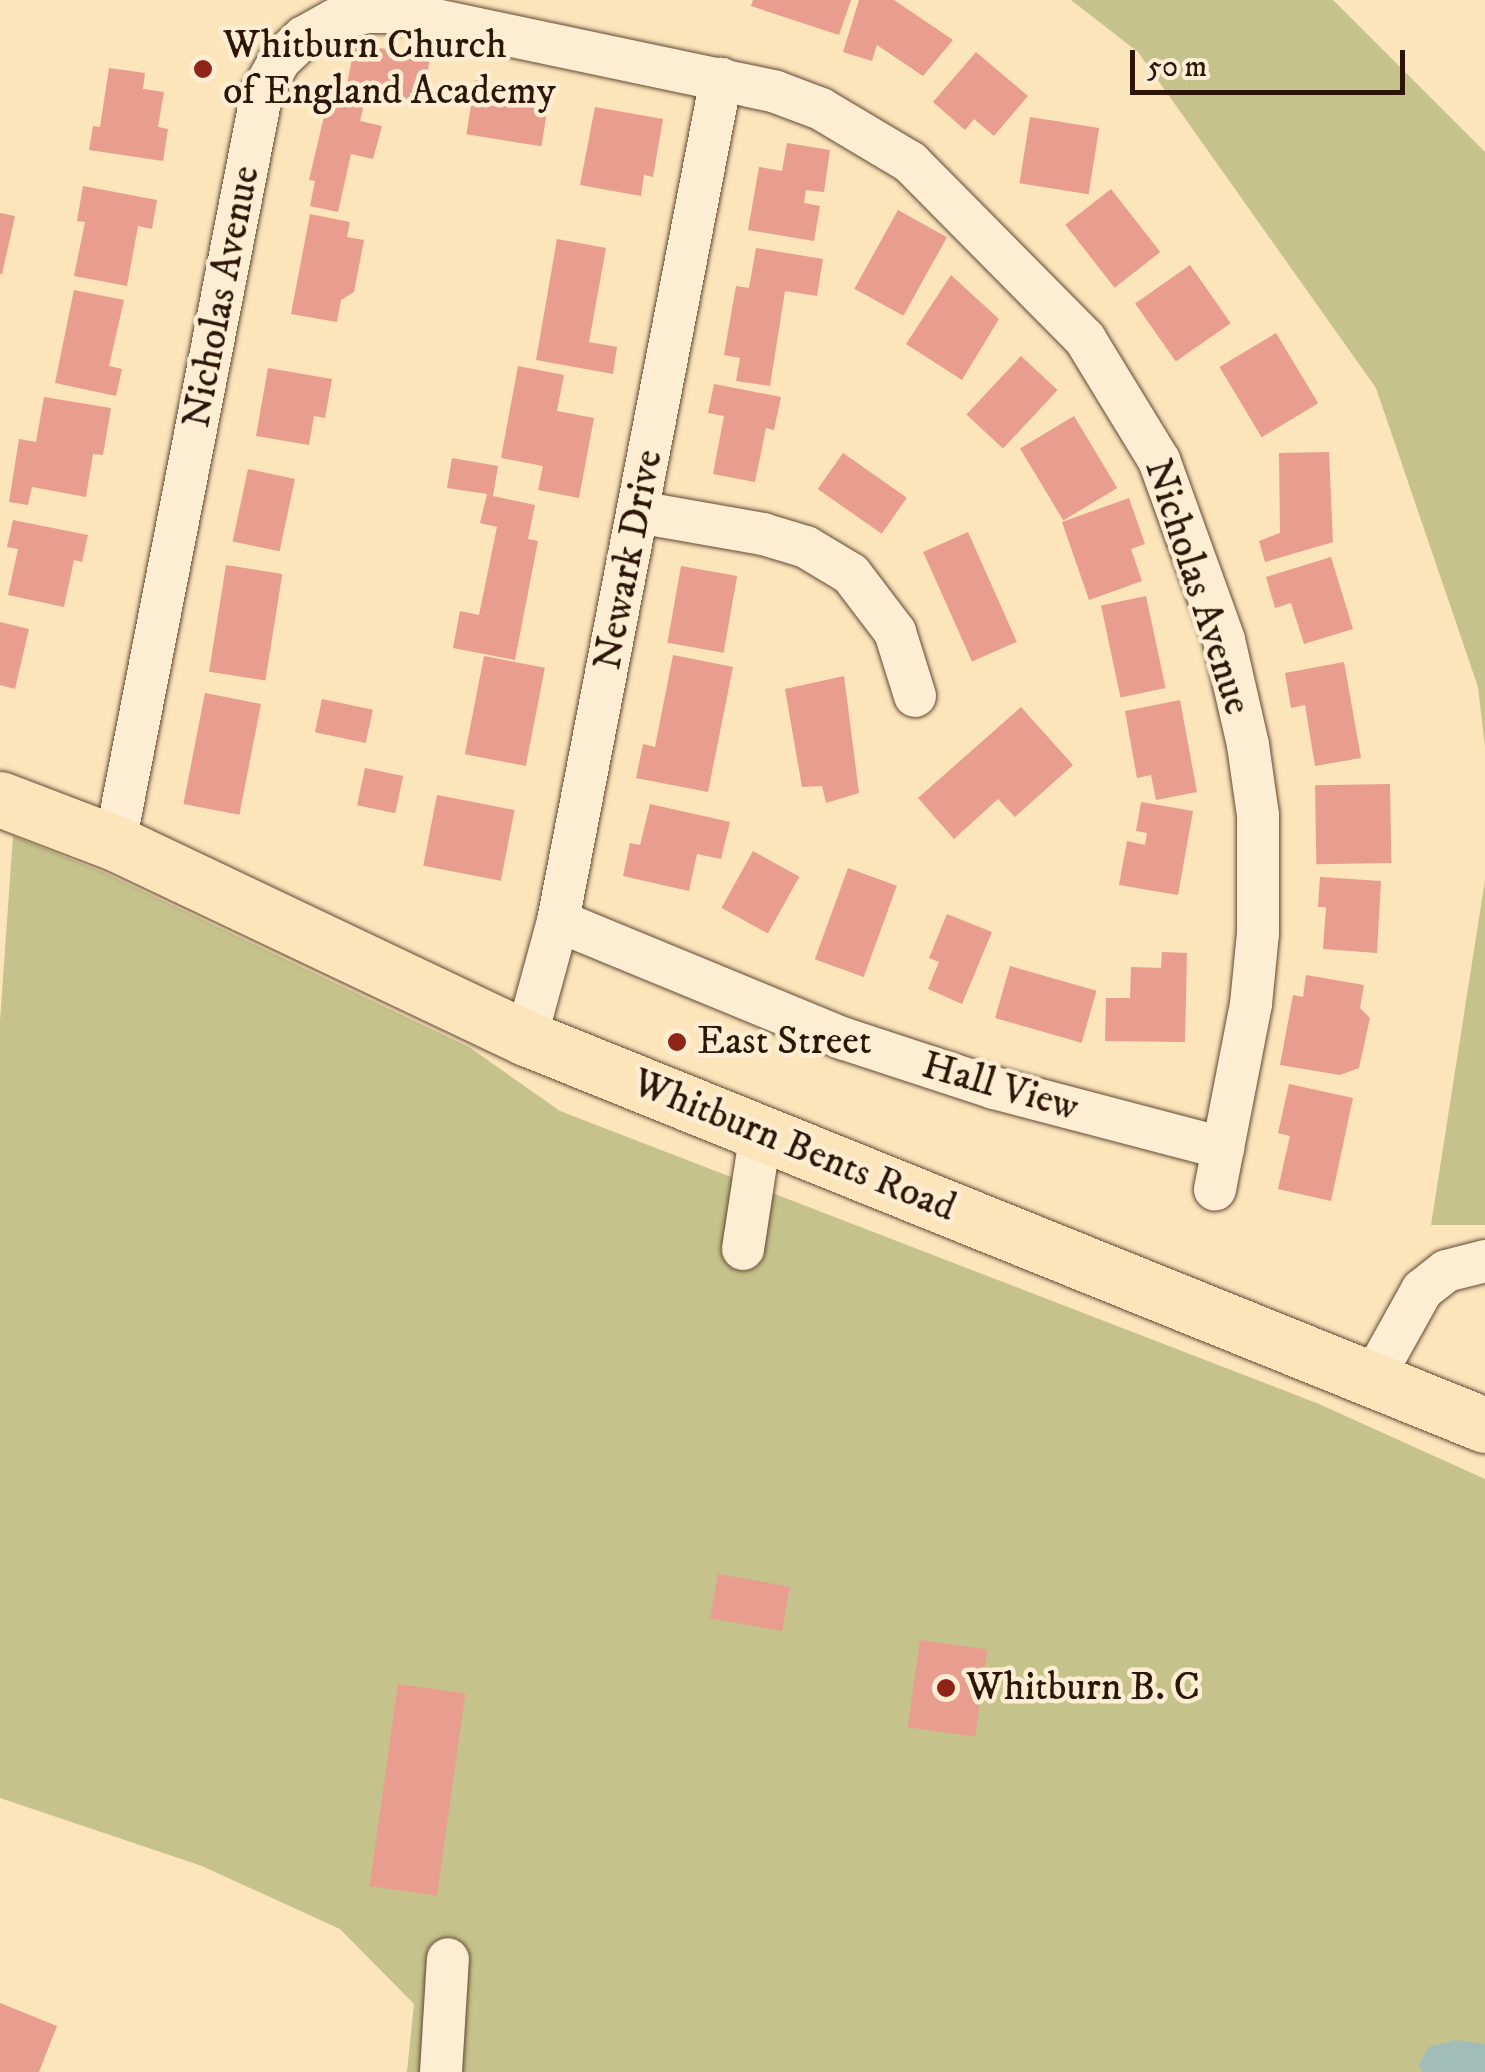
<!DOCTYPE html>
<style>
body{margin:0}
#map{position:relative;width:1485px;height:2072px;overflow:hidden;background:#fce4bb;font-family:"IM FELL DW Pica",serif}
div>[style]{position:absolute}
.green>*{inset:0;background:#c5c28c}
.water>*{inset:0;background:#a0bdb7}
.building>*{inset:0;background:#e89d8f;transform-origin:0 0}
.roads{filter:drop-shadow(0 0 2px #614934) drop-shadow(0 0 2px #614934)}
.minor>*{height:42px;margin:-21px;padding:0 21px;transform-origin:21px;border-radius:21px;background:#fdedd3}
.major>*{height:55px;margin:-27.5px;padding:0 27.5px;transform-origin:27.5px;border-radius:27.5px;background:#fce4bb}
.dots>*{width:28px;height:28px;translate:-50% -50%;box-sizing:border-box;border:5px solid #fdedd3;border-radius:50%}
span{translate:-50% -50%;white-space:nowrap;text-align:center;line-height:1.15;-webkit-text-stroke:9px #fdedd3;paint-order:stroke}
.poi-label{font-size:40px;color:#2d1507}
.left{translate:0 -50%;text-align:left}
.street-label{font-size:40px;color:#2d1507}
.scale{position:absolute;left:1130px;top:50px;width:275px;height:45px;box-sizing:border-box;border:5px solid #2d1507;border-top:0;padding-left:12px;font-size:30px;line-height:35px;white-space:nowrap;color:#2d1507;-webkit-text-stroke:8px #fdedd3;paint-order:stroke}
</style>
<div id="map">
<div class="green">
<i style="clip-path:polygon(1071px 0,1333px 0,1485px 152px,1485px 747px,1478px 687px,1376px 388px,1138px 52px)"></i>
<i style="clip-path:polygon(13px 836px,105px 873px,469px 1047px,560px 1111px,1319px 1404px,1485px 1479px,1485px 2072px,407px 2072px,414px 2004px,340px 1929px,202px 1866px,0 1798px,0 1021px)"></i>
<i style="clip-path:polygon(1485px 880px,1485px 1225px,1431px 1225px)"></i>
</div>
<div class="water">
<i style="clip-path:polygon(1455px 2040px,1485px 2044px,1485px 2072px,1422px 2072px,1419px 2064px,1429px 2047px)"></i>
</div>
<div class="building">
<i style="clip-path:polygon(753px 0,851px 0,839px 35px,751px 6px)"></i>
<i style="clip-path:polygon(859px 0,894px 0,953px 40px,923px 76px,877px 45px,872px 61px,843px 52px)"></i>
<i style="clip-path:polygon(355px 43px,430px 58px,422px 102px,393px 96px,392px 105px,345px 95px)"></i>
<i style="clip-path:polygon(976px 52px,1028px 96px,994px 136px,974px 119px,965px 130px,933px 102px)"></i>
<i style="clip-path:polygon(109px 68px,145px 73px,143px 89px,164px 92px,158px 127px,168px 129px,163px 161px,89px 150px,93px 126px,100px 127px)"></i>
<i style="left:475px;top:80px;width:76px;height:55px;rotate:9deg"></i>
<i style="clip-path:polygon(329px 95px,364px 104px,360px 121px,382px 126px,373px 159px,351px 154px,338px 212px,310px 206px,315px 181px,309px 180px)"></i>
<i style="clip-path:polygon(595px 107px,663px 119px,653px 177px,644px 175px,641px 196px,580px 185px)"></i>
<i style="left:1030px;top:117px;width:70px;height:67px;rotate:9deg"></i>
<i style="clip-path:polygon(787px 143px,830px 150px,824px 192px,806px 190px,804px 203px,820px 206px,814px 241px,748px 230px,759px 167px,782px 171px)"></i>
<i style="clip-path:polygon(83px 186px,157px 200px,152px 229px,138px 226px,127px 286px,74px 276px,85px 222px,77px 221px)"></i>
<i style="left:1111px;top:189px;width:80px;height:58px;rotate:52deg"></i>
<i style="left:898px;top:210px;width:56px;height:90px;rotate:29deg"></i>
<i style="clip-path:polygon(0 213px,15px 216px,2px 274px,0 274px)"></i>
<i style="clip-path:polygon(310px 214px,350px 222px,347px 237px,364px 240px,354px 292px,341px 300px,337px 322px,291px 314px)"></i>
<i style="clip-path:polygon(557px 239px,606px 248px,589px 342px,617px 347px,613px 374px,536px 360px)"></i>
<i style="clip-path:polygon(756px 248px,823px 259px,817px 296px,785px 291px,770px 386px,736px 381px,740px 358px,724px 355px,736px 286px,749px 288px)"></i>
<i style="left:1190px;top:265px;width:71px;height:67px;rotate:55deg"></i>
<i style="clip-path:polygon(951px 275px,999px 319px,962px 380px,906px 344px)"></i>
<i style="clip-path:polygon(74px 290px,124px 300px,109px 366px,122px 369px,116px 396px,55px 383px)"></i>
<i style="left:1276px;top:333px;width:82px;height:66px;rotate:59deg"></i>
<i style="left:1021px;top:356px;width:50px;height:80px;rotate:43deg"></i>
<i style="clip-path:polygon(518px 366px,564px 375px,557px 411px,594px 418px,579px 498px,538px 490px,543px 466px,501px 458px)"></i>
<i style="clip-path:polygon(268px 368px,332px 379px,325px 418px,314px 416px,309px 445px,256px 436px)"></i>
<i style="clip-path:polygon(714px 384px,781px 397px,774px 430px,766px 428px,755px 482px,713px 474px,724px 416px,708px 413px)"></i>
<i style="clip-path:polygon(44px 397px,111px 408px,103px 455px,93px 454px,86px 497px,32px 487px,28px 505px,9px 502px,19px 439px,36px 442px)"></i>
<i style="left:1074px;top:416px;width:84px;height:63px;rotate:59deg"></i>
<i style="clip-path:polygon(1329px 452px,1333px 542px,1265px 562px,1259px 541px,1280px 533px,1279px 453px)"></i>
<i style="left:843px;top:453px;width:78px;height:44px;rotate:35deg"></i>
<i style="clip-path:polygon(452px 458px,498px 466px,493px 496px,535px 505px,528px 539px,538px 541px,515px 660px,453px 648px,460px 611px,479px 615px,497px 527px,480px 523px,487px 494px,447px 488px)"></i>
<i style="left:248px;top:469px;width:48px;height:74px;rotate:12deg"></i>
<i style="clip-path:polygon(1129px 498px,1145px 544px,1131px 549px,1142px 581px,1089px 600px,1062px 522px)"></i>
<i style="clip-path:polygon(13px 520px,88px 535px,82px 562px,74px 560px,64px 607px,8px 595px,18px 549px,7px 547px)"></i>
<i style="left:968px;top:532px;width:120px;height:49px;rotate:66deg"></i>
<i style="clip-path:polygon(1331px 557px,1353px 629px,1304px 644px,1291px 603px,1275px 608px,1266px 577px)"></i>
<i style="left:226px;top:565px;width:57px;height:108px;rotate:9deg"></i>
<i style="left:681px;top:566px;width:57px;height:78px;rotate:10deg"></i>
<i style="left:1146px;top:596px;width:94px;height:46px;rotate:78deg"></i>
<i style="clip-path:polygon(0 622px,29px 629px,15px 689px,0 685px)"></i>
<i style="clip-path:polygon(673px 655px,733px 667px,708px 792px,636px 778px,643px 744px,655px 747px)"></i>
<i style="left:484px;top:656px;width:62px;height:100px;rotate:11deg"></i>
<i style="clip-path:polygon(1344px 662px,1361px 758px,1315px 766px,1305px 705px,1291px 708px,1285px 673px)"></i>
<i style="clip-path:polygon(844px 676px,859px 793px,826px 803px,822px 786px,802px 787px,785px 689px)"></i>
<i style="left:205px;top:693px;width:57px;height:113px;rotate:11deg"></i>
<i style="left:322px;top:699px;width:52px;height:34px;rotate:12deg"></i>
<i style="clip-path:polygon(1180px 700px,1197px 792px,1156px 800px,1151px 775px,1137px 778px,1125px 711px)"></i>
<i style="clip-path:polygon(1021px 707px,1073px 765px,1015px 817px,998px 799px,954px 839px,918px 798px)"></i>
<i style="left:365px;top:768px;width:39px;height:38px;rotate:12deg"></i>
<i style="left:1390px;top:784px;width:79px;height:75px;rotate:89deg"></i>
<i style="left:437px;top:795px;width:79px;height:72px;rotate:11deg"></i>
<i style="clip-path:polygon(1141px 802px,1193px 811px,1178px 895px,1119px 885px,1127px 841px,1145px 845px,1147px 833px,1136px 831px)"></i>
<i style="clip-path:polygon(650px 804px,730px 822px,721px 859px,697px 854px,689px 891px,623px 876px,630px 843px,640px 845px)"></i>
<i style="left:753px;top:851px;width:53px;height:65px;rotate:29deg"></i>
<i style="left:848px;top:868px;width:52px;height:97px;rotate:20deg"></i>
<i style="clip-path:polygon(1320px 877px,1381px 881px,1377px 953px,1323px 949px,1326px 907px,1318px 907px)"></i>
<i style="clip-path:polygon(947px 914px,992px 932px,962px 1004px,928px 989px,939px 962px,929px 958px)"></i>
<i style="clip-path:polygon(1162px 952px,1187px 953px,1185px 1042px,1105px 1041px,1106px 998px,1130px 998px,1131px 967px,1161px 968px)"></i>
<i style="left:1010px;top:966px;width:90px;height:54px;rotate:16deg"></i>
<i style="clip-path:polygon(1306px 975px,1364px 985px,1360px 1008px,1370px 1018px,1359px 1068px,1340px 1075px,1280px 1065px,1293px 995px,1303px 997px)"></i>
<i style="clip-path:polygon(1289px 1084px,1353px 1098px,1331px 1201px,1278px 1189px,1290px 1136px,1278px 1133px)"></i>
<i style="left:718px;top:1574px;width:73px;height:45px;rotate:10deg"></i>
<i style="left:920px;top:1640px;width:68px;height:88px;rotate:8deg"></i>
<i style="left:398px;top:1684px;width:68px;height:204px;rotate:8deg"></i>
<i style="clip-path:polygon(0 2003px,57px 2026px,39px 2072px,0 2072px)"></i>
</div>
<div class="roads">
<div class="minor">
<i style="left:638px;top:512px;width:127px;rotate:10deg"></i>
<i style="left:763px;top:534px;width:45px;rotate:16.8deg"></i>
<i style="left:806px;top:547px;width:52px;rotate:31deg"></i>
<i style="left:851px;top:574px;width:73px;rotate:52.8deg"></i>
<i style="left:895px;top:632px;width:67px;rotate:72.6deg"></i>
<i style="left:115px;top:843px;width:765px;rotate:-78.93deg"></i>
<i style="left:262px;top:92px;width:37px;rotate:-61deg"></i>
<i style="left:280px;top:60px;width:33px;rotate:-44deg"></i>
<i style="left:304px;top:37px;width:35px;rotate:-29deg"></i>
<i style="left:335px;top:20px;width:33px;rotate:-14deg"></i>
<i style="left:367px;top:12px;width:31px"></i>
<i style="left:398px;top:12px;width:386px;rotate:11.9deg"></i>
<i style="left:776px;top:92px;width:48px;rotate:20.7deg"></i>
<i style="left:821px;top:109px;width:104px;rotate:30.8deg"></i>
<i style="left:910px;top:162px;width:249px;rotate:45.3deg"></i>
<i style="left:1085px;top:339px;width:142px;rotate:58.6deg"></i>
<i style="left:1159px;top:460px;width:191px;rotate:70.1deg"></i>
<i style="left:1224px;top:640px;width:108px;rotate:77.1deg"></i>
<i style="left:1248px;top:745px;width:71px;rotate:81.9deg"></i>
<i style="left:1258px;top:815px;width:118px;rotate:90deg"></i>
<i style="left:1258px;top:933px;width:71px;rotate:95.6deg"></i>
<i style="left:1251px;top:1004px;width:189px;rotate:101deg"></i>
<i style="left:558px;top:921px;width:310px;rotate:22.4deg"></i>
<i style="left:845px;top:1039px;width:157px;rotate:18.2deg"></i>
<i style="left:994px;top:1088px;width:237px;rotate:14.7deg"></i>
<i style="left:526px;top:1038px;width:121px;rotate:-74.7deg"></i>
<i style="left:558px;top:921px;width:858px;rotate:-79.04deg"></i>
<i style="left:743px;top:1249px;width:119px;rotate:-81.3deg"></i>
<i style="left:1372px;top:1380px;width:103px;rotate:-60.9deg"></i>
<i style="left:1422px;top:1290px;width:31px;rotate:-38deg"></i>
<i style="left:1446px;top:1271px;width:40px;rotate:-14.4deg"></i>
<i style="left:441px;top:2072px;width:113px;rotate:-86.5deg"></i>
</div>
<div class="major">
<i style="left:0;top:799px;width:123px;rotate:20.9deg"></i>
<i style="left:115px;top:843px;width:455px;rotate:25.4deg"></i>
<i style="left:526px;top:1038px;width:1034px;rotate:21.98deg"></i>
</div>
</div>
<div class="dots">
<i style="left:203px;top:69px;background:#8f2418"></i>
<i style="left:677px;top:1042px;background:#8f2418"></i>
<i style="left:946px;top:1688px;background:#8f2418"></i>
</div>
<div class="poi-label">
<span class="left" style="left:223px;top:69px">Whitburn Church<br>of England Academy</span>
<span class="left" style="left:697px;top:1042px">East Street</span>
<span class="left" style="left:966px;top:1688px">Whitburn B. C</span>
</div>
<div class="street-label">
<span style="left:222px;top:297px;rotate:-79deg">Nicholas Avenue</span>
<span style="left:629px;top:560px;rotate:-79deg">Newark Drive</span>
<span style="left:1197px;top:587px;rotate:72deg">Nicholas Avenue</span>
<span style="left:1000px;top:1087px;rotate:16deg">Hall View</span>
<span style="left:794px;top:1146px;rotate:22deg">Whitburn Bents Road</span>
</div>
<div class="scale">50 m</div>
</div>
